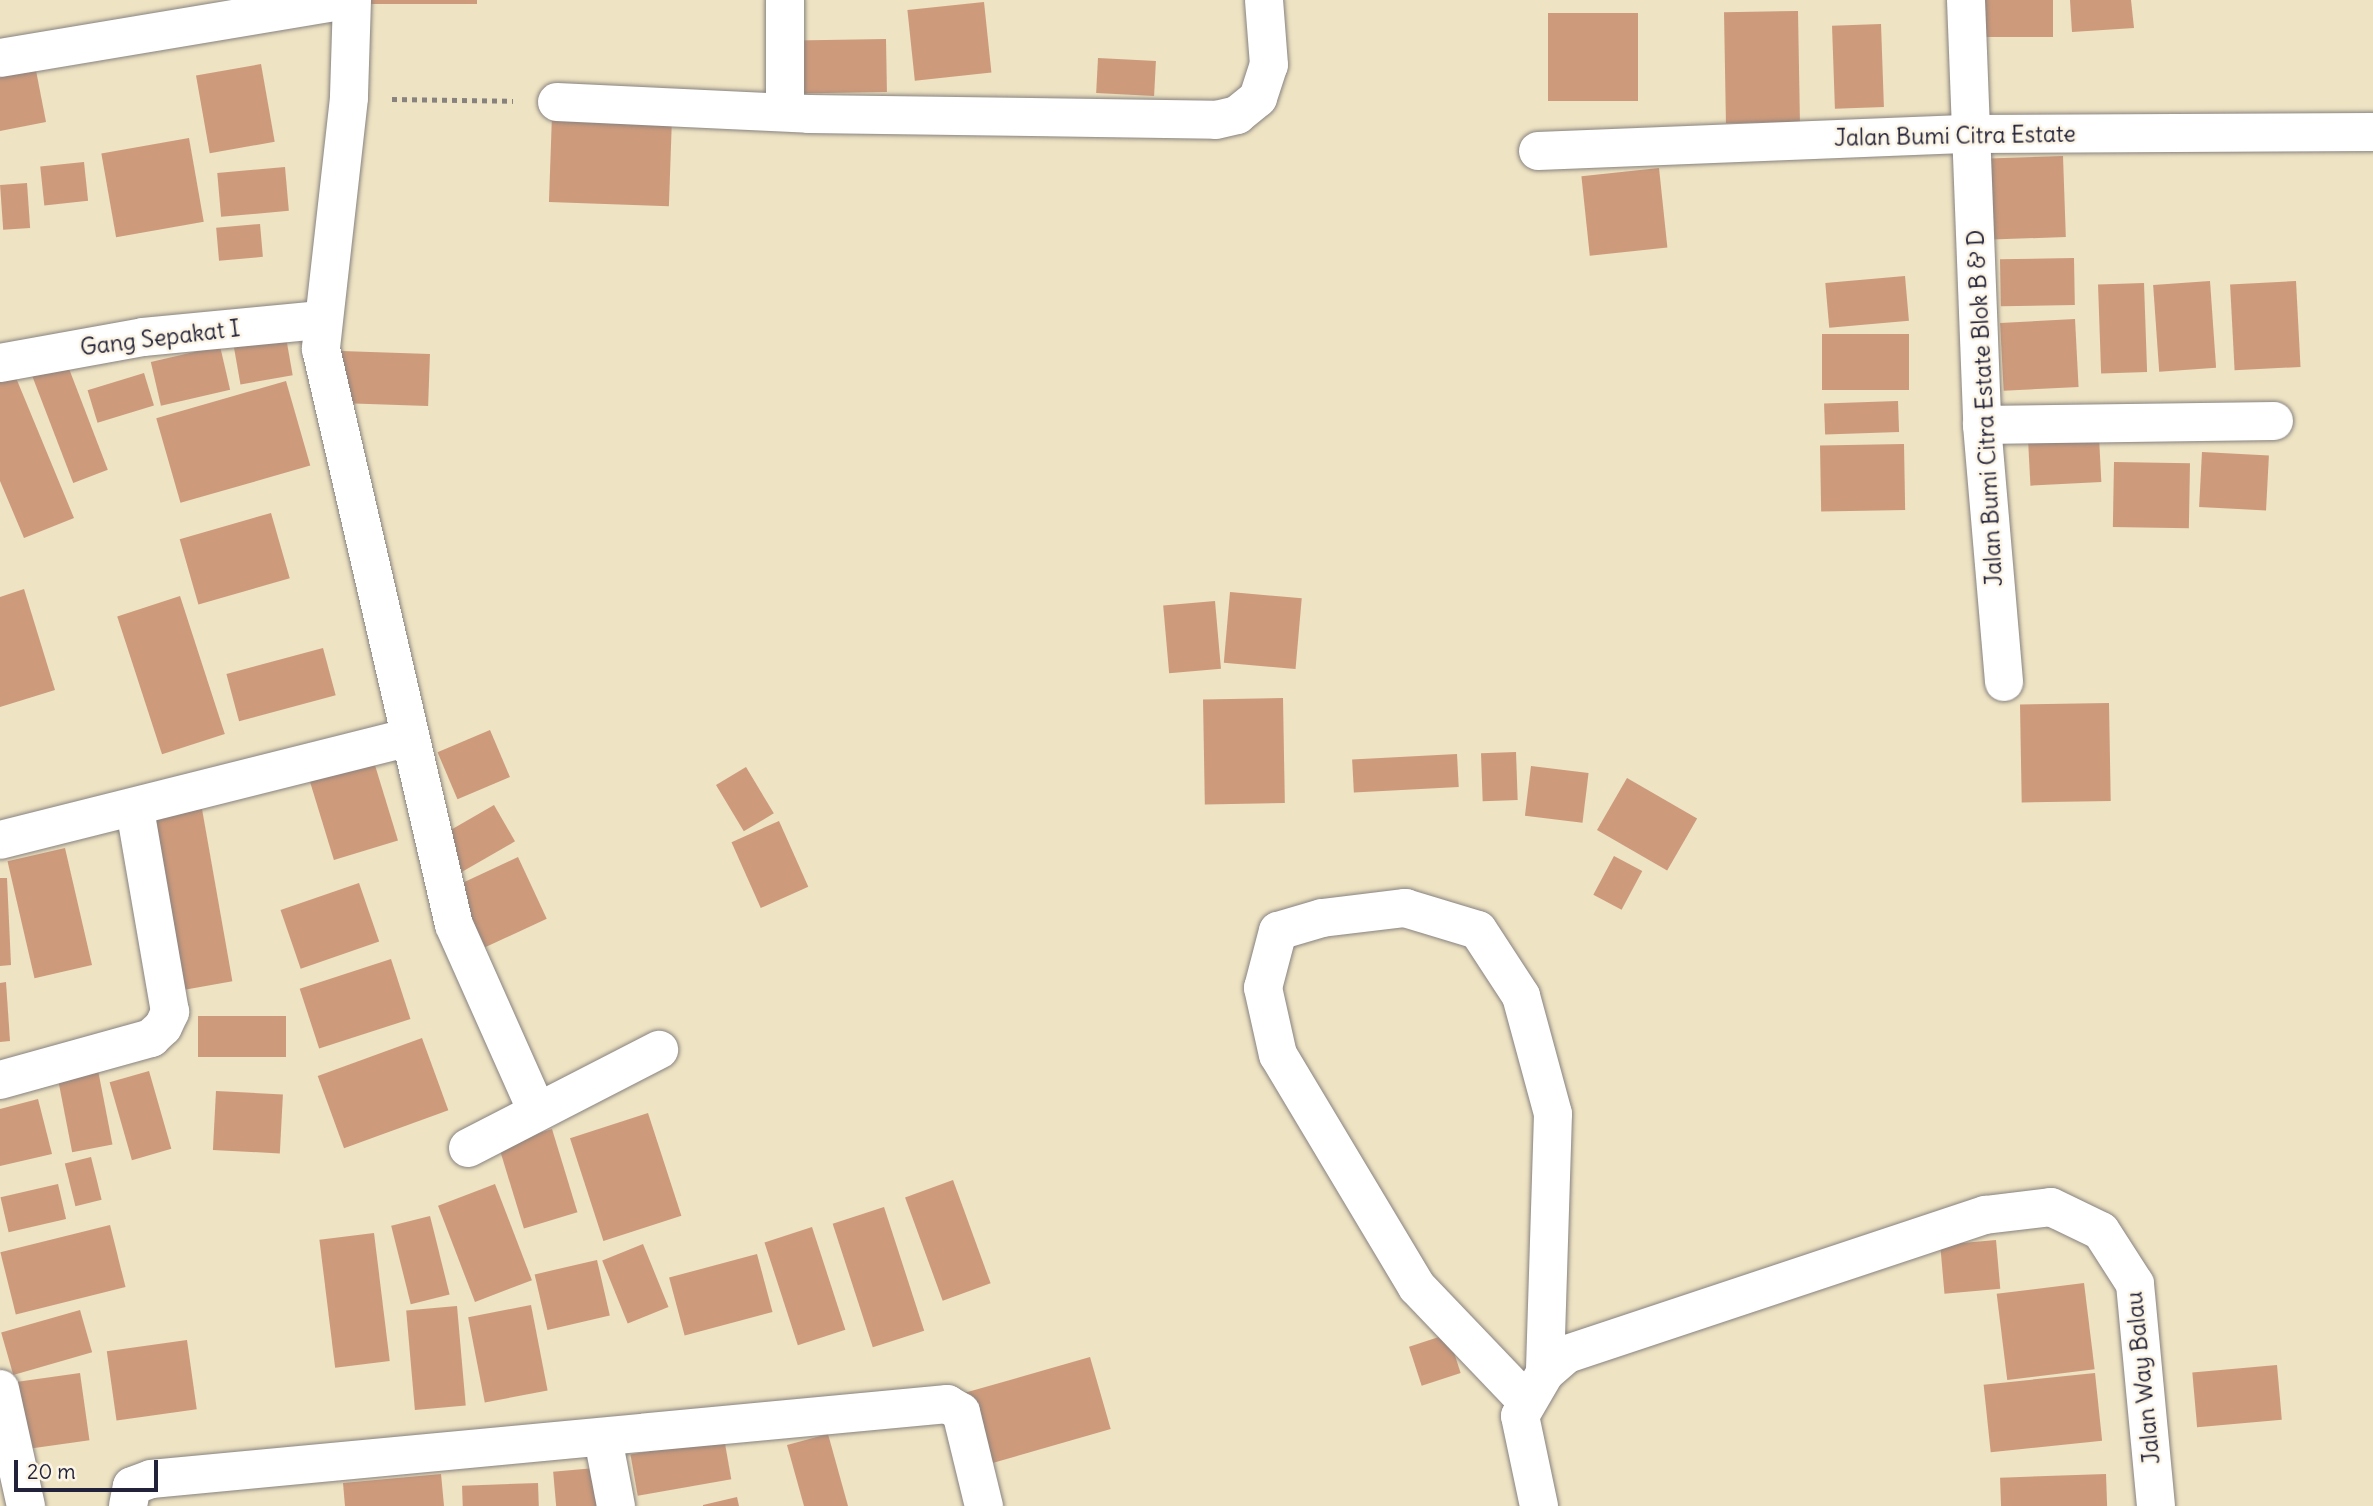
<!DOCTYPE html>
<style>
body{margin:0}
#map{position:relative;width:2373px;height:1506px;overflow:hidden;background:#eee3c3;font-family:Delius,sans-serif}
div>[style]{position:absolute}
.building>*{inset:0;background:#cd9a7c;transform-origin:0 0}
.path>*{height:4.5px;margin-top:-2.25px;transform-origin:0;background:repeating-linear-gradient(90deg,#88827f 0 5px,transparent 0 10px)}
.roads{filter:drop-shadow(0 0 2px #88827f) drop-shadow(0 0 2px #88827f)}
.street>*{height:38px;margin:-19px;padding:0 19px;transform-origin:19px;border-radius:19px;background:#fff}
span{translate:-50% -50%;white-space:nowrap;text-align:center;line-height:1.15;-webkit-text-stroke:5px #fcf5e5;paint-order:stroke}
.street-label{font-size:23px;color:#22223b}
.scale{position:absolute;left:14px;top:1460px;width:144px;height:32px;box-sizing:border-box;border:4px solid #22223b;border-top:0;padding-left:9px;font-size:21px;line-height:24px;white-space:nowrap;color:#22223b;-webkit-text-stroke:5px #fcf5e5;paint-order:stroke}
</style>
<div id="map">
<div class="building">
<i style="left:365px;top:0;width:112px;height:4px"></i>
<i style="left:1972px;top:0;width:81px;height:37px"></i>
<i style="clip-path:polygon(2070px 0,2131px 0,2134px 28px,2072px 32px)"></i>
<i style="left:984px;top:2px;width:71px;height:77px;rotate:84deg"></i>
<i style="left:1798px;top:11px;width:111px;height:74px;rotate:89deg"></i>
<i style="left:1548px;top:13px;width:90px;height:88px"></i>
<i style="left:1881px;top:24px;width:83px;height:49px;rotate:88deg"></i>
<i style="left:886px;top:39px;width:53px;height:91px;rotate:89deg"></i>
<i style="clip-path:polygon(33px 55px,46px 122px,0 131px,0 61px)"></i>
<i style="left:1098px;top:58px;width:58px;height:35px;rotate:3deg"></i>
<i style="left:261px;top:64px;width:79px;height:66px;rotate:80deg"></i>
<i style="left:552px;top:115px;width:120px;height:87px;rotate:2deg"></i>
<i style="left:189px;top:138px;width:85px;height:89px;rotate:80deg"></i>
<i style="left:2063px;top:156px;width:81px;height:74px;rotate:88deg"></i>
<i style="left:84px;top:162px;width:39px;height:44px;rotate:84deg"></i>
<i style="left:285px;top:167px;width:44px;height:68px;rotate:85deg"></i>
<i style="left:1659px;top:168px;width:80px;height:78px;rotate:84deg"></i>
<i style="left:27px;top:183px;width:45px;height:27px;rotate:86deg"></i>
<i style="left:260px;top:224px;width:33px;height:44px;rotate:85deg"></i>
<i style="left:2074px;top:258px;width:47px;height:74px;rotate:89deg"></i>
<i style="left:1905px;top:276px;width:45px;height:80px;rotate:85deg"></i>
<i style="left:2210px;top:281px;width:87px;height:57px;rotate:86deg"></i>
<i style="left:2296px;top:281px;width:86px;height:66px;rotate:87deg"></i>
<i style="left:2144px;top:283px;width:89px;height:46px;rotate:88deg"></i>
<i style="left:2075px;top:319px;width:68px;height:75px;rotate:87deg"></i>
<i style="left:284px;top:326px;width:50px;height:53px;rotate:80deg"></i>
<i style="left:1822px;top:334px;width:87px;height:56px"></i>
<i style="left:220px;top:346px;width:45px;height:71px;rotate:77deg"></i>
<i style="left:341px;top:351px;width:89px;height:52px;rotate:2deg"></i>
<i style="left:63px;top:353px;width:125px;height:37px;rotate:69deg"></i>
<i style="clip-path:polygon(14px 373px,74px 518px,24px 538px,0 481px,0 379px)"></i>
<i style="left:144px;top:373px;width:34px;height:59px;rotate:73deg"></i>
<i style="left:286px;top:381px;width:88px;height:135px;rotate:74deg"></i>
<i style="left:1898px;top:401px;width:31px;height:74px;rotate:88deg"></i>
<i style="left:2099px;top:437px;width:45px;height:71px;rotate:87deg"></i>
<i style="left:1904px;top:444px;width:66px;height:84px;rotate:89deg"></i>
<i style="left:2202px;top:452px;width:67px;height:55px;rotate:3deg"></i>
<i style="left:2114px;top:462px;width:76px;height:65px;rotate:1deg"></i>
<i style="left:271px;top:513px;width:68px;height:95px;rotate:74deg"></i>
<i style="clip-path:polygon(24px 589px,55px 690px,0 707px,0 597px)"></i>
<i style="left:1230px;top:592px;width:72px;height:71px;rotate:5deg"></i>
<i style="left:180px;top:596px;width:145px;height:66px;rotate:72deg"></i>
<i style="left:1215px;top:601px;width:68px;height:52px;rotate:85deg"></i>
<i style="left:323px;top:648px;width:49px;height:100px;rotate:75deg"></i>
<i style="left:1283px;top:698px;width:105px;height:80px;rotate:89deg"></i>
<i style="left:2109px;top:703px;width:98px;height:89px;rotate:89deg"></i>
<i style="left:490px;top:730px;width:51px;height:57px;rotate:67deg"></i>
<i style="left:1516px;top:752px;width:48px;height:35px;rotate:88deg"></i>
<i style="left:1457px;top:754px;width:33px;height:105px;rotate:87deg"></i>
<i style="left:374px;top:762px;width:82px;height:67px;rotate:73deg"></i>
<i style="left:1531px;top:766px;width:58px;height:50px;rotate:7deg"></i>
<i style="left:746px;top:767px;width:54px;height:35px;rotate:59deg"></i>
<i style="left:1627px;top:778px;width:81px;height:60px;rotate:30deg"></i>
<i style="left:494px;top:805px;width:42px;height:66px;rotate:60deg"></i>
<i style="left:202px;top:809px;width:175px;height:57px;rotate:80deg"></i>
<i style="left:779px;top:821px;width:72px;height:52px;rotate:66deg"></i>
<i style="left:65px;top:848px;width:120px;height:59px;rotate:77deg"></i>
<i style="left:1614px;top:856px;width:32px;height:44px;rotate:28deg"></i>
<i style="left:518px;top:857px;width:68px;height:68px;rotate:65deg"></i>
<i style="clip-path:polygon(0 878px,7px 878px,11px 965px,0 966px)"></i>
<i style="left:359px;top:883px;width:62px;height:83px;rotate:71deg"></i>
<i style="left:391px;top:959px;width:63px;height:96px;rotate:72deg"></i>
<i style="clip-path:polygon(6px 982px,10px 1041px,0 1042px,0 983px)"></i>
<i style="left:198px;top:1016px;width:88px;height:41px"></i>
<i style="left:422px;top:1038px;width:77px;height:111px;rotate:70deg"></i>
<i style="left:97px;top:1065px;width:81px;height:41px;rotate:79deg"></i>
<i style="left:149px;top:1071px;width:81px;height:41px;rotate:74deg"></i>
<i style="left:216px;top:1091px;width:67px;height:59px;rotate:3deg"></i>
<i style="clip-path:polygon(38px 1099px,52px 1154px,0 1166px,0 1109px)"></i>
<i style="left:648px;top:1113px;width:108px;height:82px;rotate:72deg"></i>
<i style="left:552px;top:1129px;width:87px;height:56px;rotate:73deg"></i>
<i style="left:91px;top:1157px;width:44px;height:27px;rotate:76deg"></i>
<i style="left:953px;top:1180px;width:110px;height:51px;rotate:70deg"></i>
<i style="left:58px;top:1184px;width:36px;height:59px;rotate:77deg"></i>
<i style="left:495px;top:1184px;width:103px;height:61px;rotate:69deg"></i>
<i style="left:884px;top:1207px;width:130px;height:54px;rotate:72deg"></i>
<i style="left:430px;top:1216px;width:81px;height:40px;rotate:76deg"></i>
<i style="left:110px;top:1225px;width:64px;height:113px;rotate:76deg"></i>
<i style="left:812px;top:1227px;width:108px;height:50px;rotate:72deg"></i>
<i style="left:374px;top:1233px;width:129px;height:55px;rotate:83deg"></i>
<i style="left:1996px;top:1240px;width:49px;height:56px;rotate:85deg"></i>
<i style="left:643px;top:1244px;width:68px;height:44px;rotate:68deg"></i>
<i style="left:757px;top:1254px;width:60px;height:91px;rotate:75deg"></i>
<i style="left:597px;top:1260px;width:57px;height:64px;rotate:77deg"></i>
<i style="left:2084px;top:1283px;width:87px;height:88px;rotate:83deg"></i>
<i style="left:531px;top:1305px;width:87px;height:64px;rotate:79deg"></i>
<i style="left:457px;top:1306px;width:100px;height:51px;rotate:85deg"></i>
<i style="left:80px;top:1310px;width:44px;height:82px;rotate:74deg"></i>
<i style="left:1448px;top:1334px;width:41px;height:41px;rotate:72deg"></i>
<i style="left:187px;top:1340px;width:70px;height:81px;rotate:82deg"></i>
<i style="left:1090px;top:1357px;width:75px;height:131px;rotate:74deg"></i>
<i style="left:2277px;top:1365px;width:55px;height:85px;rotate:85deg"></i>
<i style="left:80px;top:1373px;width:68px;height:70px;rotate:82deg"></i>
<i style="left:2095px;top:1373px;width:68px;height:112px;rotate:84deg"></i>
<i style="clip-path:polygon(828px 1434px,848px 1506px,804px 1506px,787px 1445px)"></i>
<i style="left:724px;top:1438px;width:42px;height:95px;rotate:80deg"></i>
<i style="left:595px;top:1468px;width:38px;height:42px;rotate:85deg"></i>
<i style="clip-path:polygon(441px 1474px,444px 1506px,345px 1506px,343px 1483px)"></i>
<i style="left:2106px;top:1474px;width:32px;height:106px;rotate:88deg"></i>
<i style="left:538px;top:1483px;width:23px;height:76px;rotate:88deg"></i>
<i style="clip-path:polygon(737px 1497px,739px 1506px,703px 1506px,703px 1505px)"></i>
</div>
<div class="path">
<i style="left:392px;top:99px;width:121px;rotate:0.9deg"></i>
</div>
<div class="roads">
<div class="street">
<i style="left:352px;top:0;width:98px;rotate:91.8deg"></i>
<i style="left:349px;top:98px;width:253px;rotate:96.4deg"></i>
<i style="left:321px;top:349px;width:591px;rotate:77deg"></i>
<i style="left:454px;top:925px;width:204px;rotate:66deg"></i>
<i style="left:785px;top:0;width:108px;rotate:90deg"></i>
<i style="left:1966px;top:0;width:425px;rotate:87.8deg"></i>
<i style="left:1982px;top:425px;width:258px;rotate:85.1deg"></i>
<i style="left:0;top:58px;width:352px;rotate:-9.5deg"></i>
<i style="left:557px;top:102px;width:252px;rotate:2.7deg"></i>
<i style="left:809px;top:114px;width:407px;rotate:0.8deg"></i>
<i style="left:1216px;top:120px;width:22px;rotate:-13deg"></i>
<i style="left:1237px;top:115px;width:27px;rotate:-39deg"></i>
<i style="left:1258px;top:98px;width:35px;rotate:-72deg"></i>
<i style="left:1269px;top:65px;width:65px;rotate:-94.4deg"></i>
<i style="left:1538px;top:151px;width:432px;rotate:-2.3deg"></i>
<i style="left:1970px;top:134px;width:403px;rotate:-0.3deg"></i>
<i style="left:0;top:363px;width:145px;rotate:-10.3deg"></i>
<i style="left:143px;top:337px;width:179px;rotate:-5.5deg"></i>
<i style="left:1982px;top:425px;width:292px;rotate:-0.8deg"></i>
<i style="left:0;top:840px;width:423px;rotate:-14.1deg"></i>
<i style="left:0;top:1080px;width:157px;rotate:-15.5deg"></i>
<i style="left:151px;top:1038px;width:16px;rotate:-43deg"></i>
<i style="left:163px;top:1027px;width:17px;rotate:-65deg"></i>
<i style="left:170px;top:1012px;width:206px;rotate:-99.8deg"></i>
<i style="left:468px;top:1148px;width:215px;rotate:-27.2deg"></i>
<i style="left:0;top:1389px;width:120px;rotate:77.5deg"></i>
<i style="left:1525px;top:1400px;width:156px;rotate:-133.7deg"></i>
<i style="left:1417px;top:1287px;width:270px;rotate:-120.9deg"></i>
<i style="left:1278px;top:1055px;width:69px;rotate:-102.6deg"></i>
<i style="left:1263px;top:988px;width:59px;rotate:-75.3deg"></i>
<i style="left:1278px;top:931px;width:46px;rotate:-16.5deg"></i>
<i style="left:1322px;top:918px;width:84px;rotate:-6.9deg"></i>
<i style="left:1405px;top:908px;width:76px;rotate:16.8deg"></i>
<i style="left:1478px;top:930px;width:79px;rotate:56.9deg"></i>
<i style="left:1521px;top:996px;width:122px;rotate:74.8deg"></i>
<i style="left:1553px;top:1114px;width:259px;rotate:91.8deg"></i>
<i style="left:603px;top:1438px;width:69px;rotate:79.2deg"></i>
<i style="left:128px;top:1506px;width:20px;rotate:-79deg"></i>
<i style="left:132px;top:1486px;width:20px;rotate:-20deg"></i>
<i style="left:151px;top:1479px;width:800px;rotate:-5.38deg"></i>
<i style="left:947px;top:1404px;width:16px;rotate:30deg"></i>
<i style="left:961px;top:1412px;width:97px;rotate:76.3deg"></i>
<i style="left:1539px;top:1506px;width:92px;rotate:-101.9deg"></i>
<i style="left:1520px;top:1416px;width:50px;rotate:-59.8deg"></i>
<i style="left:1545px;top:1373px;width:29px;rotate:-41deg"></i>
<i style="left:1567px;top:1354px;width:441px;rotate:-18.4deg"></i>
<i style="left:1985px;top:1215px;width:66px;rotate:-6.9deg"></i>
<i style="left:2051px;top:1207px;width:55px;rotate:25.6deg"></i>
<i style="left:2101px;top:1231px;width:63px;rotate:57.3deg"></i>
<i style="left:2135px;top:1284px;width:223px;rotate:84.6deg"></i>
</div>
</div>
<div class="street-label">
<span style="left:1955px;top:136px;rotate:-1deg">Jalan Bumi Citra Estate</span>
<span style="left:160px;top:338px;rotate:-7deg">Gang Sepakat I</span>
<span style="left:1985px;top:408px;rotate:-93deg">Jalan Bumi Citra Estate Blok B &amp; D</span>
<span style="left:2143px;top:1378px;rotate:-96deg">Jalan Way Balau</span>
</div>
<div class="scale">20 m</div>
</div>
